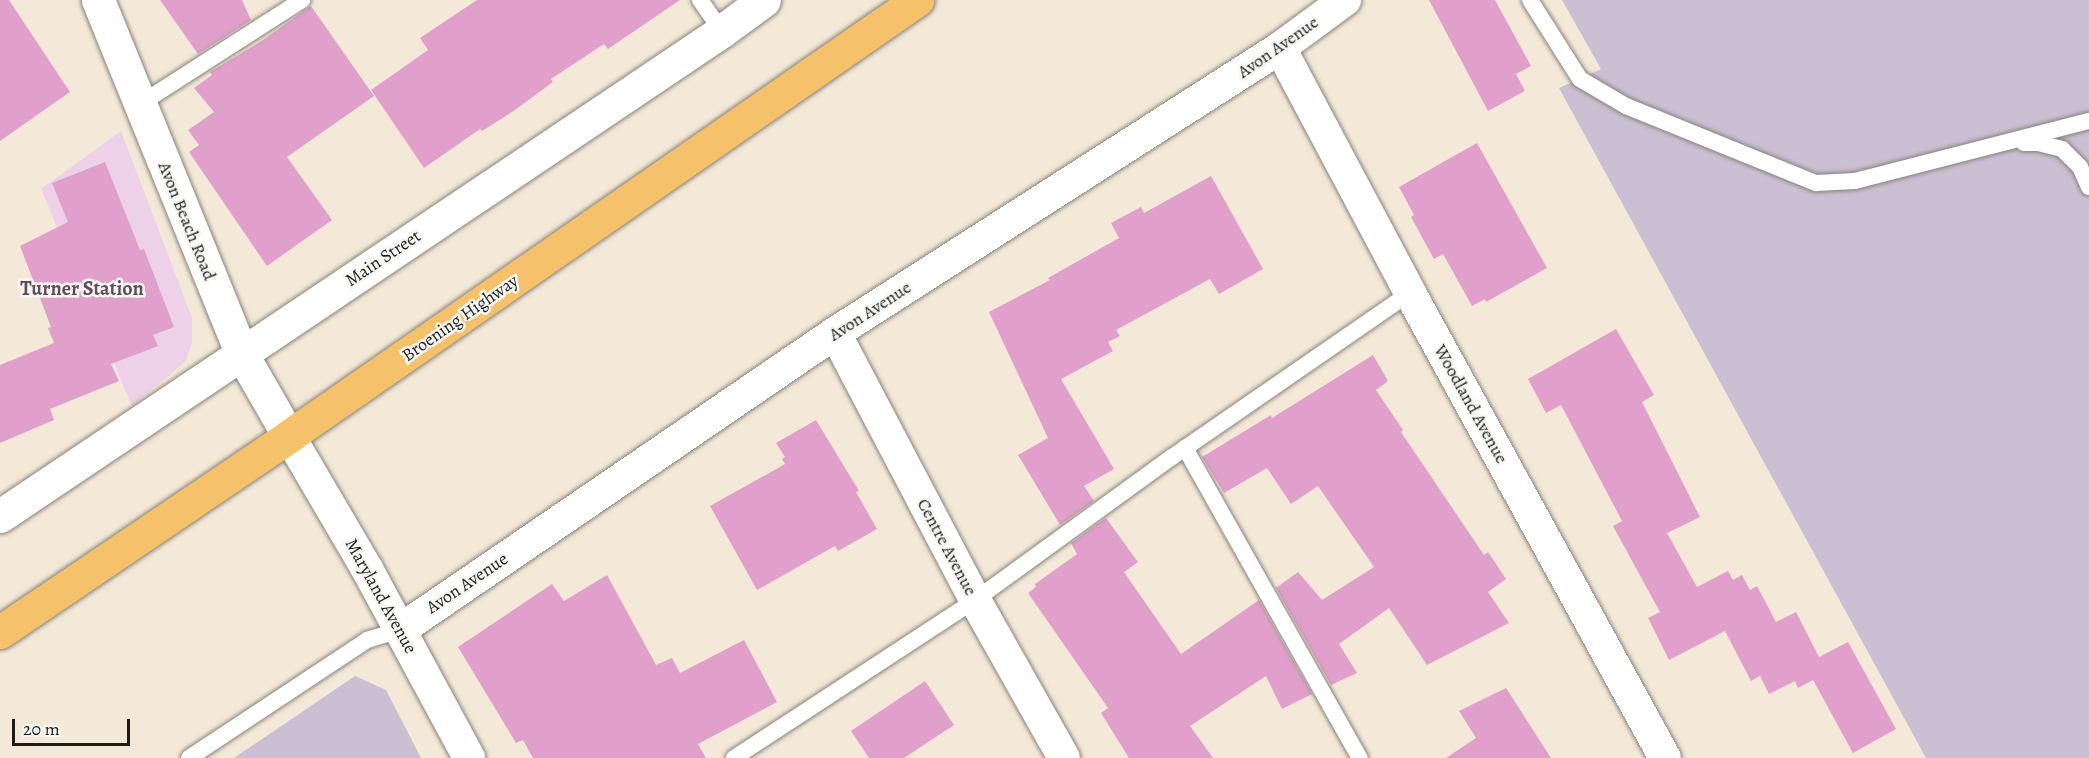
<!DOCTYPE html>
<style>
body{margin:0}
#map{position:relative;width:2089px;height:758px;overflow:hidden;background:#f4e9d8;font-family:Alegreya,serif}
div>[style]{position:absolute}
.built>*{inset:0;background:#ecd1e9}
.industrial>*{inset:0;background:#cbbfd4}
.building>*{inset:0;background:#e0a0cb}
.roads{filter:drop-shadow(0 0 2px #88827a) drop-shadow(0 0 2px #88827a)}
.service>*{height:16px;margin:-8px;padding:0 8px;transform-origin:8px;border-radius:8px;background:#fff}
.minor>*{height:32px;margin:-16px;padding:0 16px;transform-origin:16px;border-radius:16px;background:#fff}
.tertiary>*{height:33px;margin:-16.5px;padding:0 16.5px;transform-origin:16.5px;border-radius:16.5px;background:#fff}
.primary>*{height:33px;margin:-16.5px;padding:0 16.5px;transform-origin:16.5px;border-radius:16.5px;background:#f5c16b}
span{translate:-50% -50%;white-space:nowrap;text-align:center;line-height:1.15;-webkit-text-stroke:5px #f6f6f2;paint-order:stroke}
.street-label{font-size:18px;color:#1c1c1c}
.neighbourhood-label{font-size:20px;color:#614a59;font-weight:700}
.scale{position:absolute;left:12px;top:719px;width:118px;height:27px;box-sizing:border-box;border:3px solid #1c1c1c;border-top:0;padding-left:8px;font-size:18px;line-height:21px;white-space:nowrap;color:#1c1c1c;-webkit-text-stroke:4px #f6f6f2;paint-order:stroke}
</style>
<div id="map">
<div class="built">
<i style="clip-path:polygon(121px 131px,192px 318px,192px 343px,185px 362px,132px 406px,41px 189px)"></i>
</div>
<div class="industrial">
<i style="clip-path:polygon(1562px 0,2089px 0,2089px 758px,1926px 758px,1559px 88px,1601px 69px)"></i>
<i style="clip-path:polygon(355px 676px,386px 690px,421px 758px,234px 758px)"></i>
</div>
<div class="building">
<i style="clip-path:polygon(0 0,9px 0,70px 92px,0 141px)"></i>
<i style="clip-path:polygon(160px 0,242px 0,251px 20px,198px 54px)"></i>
<i style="clip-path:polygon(477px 0,680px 0,608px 49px,604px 44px,551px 79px,553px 82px,515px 110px,482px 131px,480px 129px,424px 168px,371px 90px,428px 50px,420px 38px)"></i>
<i style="clip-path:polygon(1429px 0,1495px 0,1531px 66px,1516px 74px,1525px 91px,1488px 111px)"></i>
<i style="clip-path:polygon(311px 6px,374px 96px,287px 157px,332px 220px,267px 266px,189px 152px,199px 145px,188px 130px,214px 112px,194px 88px,212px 75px,210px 72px,260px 42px)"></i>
<i style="clip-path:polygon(1477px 143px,1547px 268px,1486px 302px,1485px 299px,1472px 306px,1443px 254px,1434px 259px,1411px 217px,1414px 215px,1399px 187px)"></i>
<i style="clip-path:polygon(105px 162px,140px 250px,144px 249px,174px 327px,153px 335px,158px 346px,111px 364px,119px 381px,50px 409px,54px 420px,0 443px,0 365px,54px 343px,48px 328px,51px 327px,20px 246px,68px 222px,52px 183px)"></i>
<i style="clip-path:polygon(1211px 176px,1263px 269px,1219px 294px,1210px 279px,1116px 330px,1120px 336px,1108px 342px,1113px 351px,1061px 379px,1114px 469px,1084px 486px,1094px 501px,1060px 525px,1018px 455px,1048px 438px,989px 312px,1050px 280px,1048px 278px,1119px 238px,1111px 223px,1141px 207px,1144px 213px)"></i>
<i style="clip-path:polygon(1616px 329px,1654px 395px,1642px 402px,1700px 517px,1667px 533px,1697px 587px,1728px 571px,1733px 580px,1742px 575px,1750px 590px,1757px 586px,1776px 622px,1796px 612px,1819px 657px,1848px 642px,1896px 729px,1853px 753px,1813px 680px,1798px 688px,1795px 681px,1769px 694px,1760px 676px,1751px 681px,1725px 631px,1669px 660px,1648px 618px,1660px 612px,1613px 526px,1622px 521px,1561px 405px,1546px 413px,1528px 379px)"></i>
<i style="clip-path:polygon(1373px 355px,1388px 381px,1376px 390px,1403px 430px,1401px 432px,1484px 555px,1488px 552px,1506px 579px,1488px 592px,1509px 623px,1427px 665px,1389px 608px,1339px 644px,1357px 673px,1331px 685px,1276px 588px,1298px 572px,1322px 600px,1374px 567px,1318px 486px,1291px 504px,1267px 468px,1224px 493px,1202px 457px,1271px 415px,1272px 418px)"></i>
<i style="clip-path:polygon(816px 420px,859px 491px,856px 492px,877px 529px,838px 551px,835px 546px,757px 590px,710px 506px,785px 464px,782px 459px,785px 457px,776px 443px)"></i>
<i style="clip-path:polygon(1106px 518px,1138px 562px,1124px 572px,1181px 654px,1259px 600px,1312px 694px,1282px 709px,1266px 676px,1190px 726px,1213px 758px,1129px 758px,1101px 713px,1108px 708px,1028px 593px,1036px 587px,1035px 584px,1077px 554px,1071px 543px)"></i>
<i style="clip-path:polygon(607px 575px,656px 665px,672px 658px,680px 673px,744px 640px,777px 702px,698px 744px,706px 758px,533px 758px,523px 740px,516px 743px,458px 647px,552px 584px,564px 601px)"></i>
<i style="clip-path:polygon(925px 681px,954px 725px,904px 758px,869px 758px,851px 731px)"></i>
<i style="clip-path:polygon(1506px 688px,1551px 758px,1446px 758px,1476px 738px,1459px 711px)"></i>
</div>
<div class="roads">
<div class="service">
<i style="left:700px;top:0;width:38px;rotate:55deg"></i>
<i style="left:1530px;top:0;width:93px;rotate:57.7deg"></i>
<i style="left:1580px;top:79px;width:53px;rotate:30.4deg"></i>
<i style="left:1626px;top:106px;width:205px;rotate:22.1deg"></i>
<i style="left:1816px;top:183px;width:39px;rotate:-3deg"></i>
<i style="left:1855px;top:181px;width:242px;rotate:-14.4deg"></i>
<i style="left:140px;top:104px;width:193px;rotate:-32.7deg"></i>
<i style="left:2024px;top:143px;width:14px"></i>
<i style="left:2038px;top:143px;width:25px;rotate:14deg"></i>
<i style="left:2062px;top:149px;width:25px;rotate:45deg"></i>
<i style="left:2080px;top:167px;width:22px;rotate:66deg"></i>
<i style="left:1185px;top:448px;width:356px;rotate:60.6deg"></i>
<i style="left:189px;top:758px;width:214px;rotate:-33.5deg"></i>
<i style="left:367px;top:640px;width:34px;rotate:-17deg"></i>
<i style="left:734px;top:758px;width:288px;rotate:-33.2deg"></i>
<i style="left:975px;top:600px;width:243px;rotate:-36deg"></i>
<i style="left:1172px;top:457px;width:289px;rotate:-34.6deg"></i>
</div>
<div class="minor">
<i style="left:1280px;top:48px;width:277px;rotate:62deg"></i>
<i style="left:1410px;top:293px;width:530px;rotate:61.26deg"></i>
<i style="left:835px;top:333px;width:301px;rotate:62.3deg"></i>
<i style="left:975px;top:600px;width:181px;rotate:60.6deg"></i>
<i style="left:289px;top:436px;width:154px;rotate:59.6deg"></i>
<i style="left:367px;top:569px;width:215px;rotate:61.6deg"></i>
<i style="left:400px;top:630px;width:527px;rotate:-34.32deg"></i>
<i style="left:835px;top:333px;width:528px;rotate:-32.64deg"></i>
<i style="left:1280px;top:48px;width:81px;rotate:-36.4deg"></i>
</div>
<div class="tertiary">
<i style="left:98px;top:0;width:381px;rotate:67.9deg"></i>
<i style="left:241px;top:353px;width:96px;rotate:60deg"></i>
<i style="left:0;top:516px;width:870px;rotate:-33.89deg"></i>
<i style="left:722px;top:31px;width:52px;rotate:-36.4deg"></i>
</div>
<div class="primary">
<i style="left:0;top:632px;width:349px;rotate:-34.1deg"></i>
<i style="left:289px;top:436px;width:765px;rotate:-34.77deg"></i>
</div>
</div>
<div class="street-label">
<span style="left:1278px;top:47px;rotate:-35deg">Avon Avenue</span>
<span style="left:187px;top:221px;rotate:68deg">Avon Beach Road</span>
<span style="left:383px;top:258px;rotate:-34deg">Main Street</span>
<span style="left:870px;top:311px;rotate:-33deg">Avon Avenue</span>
<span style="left:460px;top:318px;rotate:-35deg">Broening Highway</span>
<span style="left:1471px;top:404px;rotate:61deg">Woodland Avenue</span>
<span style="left:947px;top:547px;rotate:62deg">Centre Avenue</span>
<span style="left:467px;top:583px;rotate:-34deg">Avon Avenue</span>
<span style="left:381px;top:596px;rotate:61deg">Maryland Avenue</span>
</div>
<div class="neighbourhood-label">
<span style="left:82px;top:288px">Turner Station</span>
</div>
<div class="scale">20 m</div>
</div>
